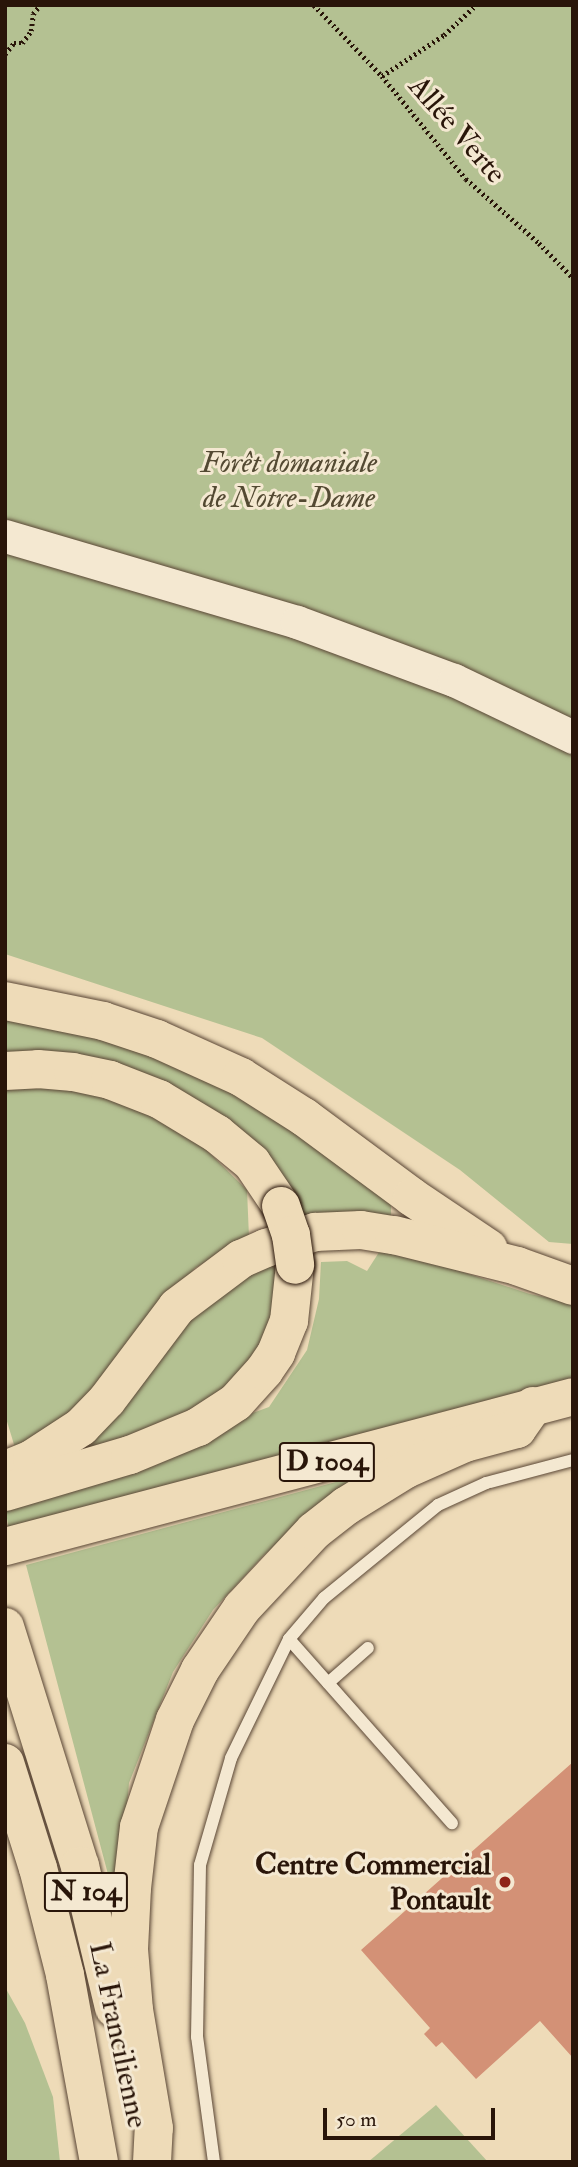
<!DOCTYPE html>
<meta charset="utf-8">
<style>
body{margin:0}
#map{position:relative;width:578px;height:2167px;overflow:hidden;background:#eedbb8;font-family:"IM FELL Double Pica",serif}
div>[style]{position:absolute}
.green>*{inset:0;background:#b4c192}
.building>*{inset:0;background:#d39176}
.path>*{height:4.5px;margin-top:-2.25px;transform-origin:0;background:repeating-linear-gradient(90deg,#291509 0 2px,transparent 0 5.5px)}
.roads{filter:drop-shadow(0 0 2px #5a4635) drop-shadow(0 0 2px #5a4635)}
.lane>*{height:12px;margin:-6px;padding:0 6px;transform-origin:6px;border-radius:6px;background:#f4e8d1}
.secondary>*{height:33px;margin:-16.5px;padding:0 16.5px;transform-origin:16.5px;border-radius:16.5px;background:#f4e8d1}
.primary>*{height:37px;margin:-18.5px;padding:0 18.5px;transform-origin:18.5px;border-radius:18.5px;background:#eedbb8}
.highway>*{height:38px;margin:-19px;padding:0 19px;transform-origin:19px;border-radius:19px;background:#eedbb8}
.bridges{filter:drop-shadow(0 0 2px #291509) drop-shadow(0 0 2px #291509)}
.highway-bridge>*{height:38px;margin:-19px;padding:0 19px;transform-origin:19px;border-radius:19px;background:#eedbb8}
.dots>*{width:19px;height:19px;translate:-50% -50%;box-sizing:border-box;border:4px solid #f4e8d1;border-radius:50%}
span{translate:-50% -50%;white-space:nowrap;text-align:center;line-height:1.15;-webkit-text-stroke:6px #f4e8d1;paint-order:stroke}
.shield-label span{padding:2px 5px;background:#f4e8d1;border:2px solid;border-radius:5px;-webkit-text-stroke-width:0}
.shield-label{font-size:28px;color:#291509;font-weight:700}
.street-label{font-size:30px;color:#291509}
.park-label{font-size:30px;color:#534932;font-style:italic}
.poi-label{font-size:30px;color:#291509;font-weight:700}
.right{translate:-100% -50%;text-align:right}
.frame{position:absolute;inset:0;border:7px solid #291509;pointer-events:none}
.scale{position:absolute;left:323px;top:2108px;width:172px;height:32px;box-sizing:border-box;border:4px solid #291509;border-top:0;padding-left:9px;font-size:21px;line-height:24px;white-space:nowrap;color:#291509;-webkit-text-stroke:5px #f4e8d1;paint-order:stroke}
</style>
<div id="map">
<div class="green">
<i style="clip-path:polygon(5px 5px,573px 5px,573px 1244px,549px 1242px,460px 1170px,262px 1038px,5px 954px)"></i>
<i style="clip-path:polygon(5px 1015px,136px 1045px,212px 1078px,293px 1126px,391px 1204px,391px 1218px,310px 1224px,229px 1127px,5px 1062px)"></i>
<i style="clip-path:polygon(59px 1082px,134px 1106px,189px 1133px,247px 1190px,249px 1237px,195px 1268px,85px 1402px,16px 1451px,5px 1415px,5px 1086px)"></i>
<i style="clip-path:polygon(383px 1246px,530px 1294px,573px 1303px,573px 1380px,9px 1532px,5px 1505px,269px 1407px,307px 1350px,319px 1299px,321px 1262px,347px 1261px,367px 1271px)"></i>
<i style="clip-path:polygon(268px 1260px,282px 1268px,277px 1316px,233px 1393px,11px 1484px,173px 1332px)"></i>
<i style="clip-path:polygon(358px 1476px,264px 1555px,213px 1610px,173px 1672px,129px 1783px,118px 1912px,26px 1565px)"></i>
<i style="clip-path:polygon(5px 1987px,25px 2023px,53px 2097px,60px 2162px,5px 2162px)"></i>
<i style="clip-path:polygon(436px 2105px,488px 2162px,368px 2162px)"></i>
</div>
<div class="building">
<i style="clip-path:polygon(573px 1762px,573px 2058px,540px 2021px,476px 2079px,442px 2042px,436px 2047px,424px 2034px,430px 2028px,361px 1950px)"></i>
</div>
<div class="path">
<i style="left:314px;top:5px;width:98px;rotate:46.2deg"></i>
<i style="left:382px;top:76px;width:133px;rotate:50.8deg"></i>
<i style="left:466px;top:179px;width:97px;rotate:41.2deg"></i>
<i style="left:539px;top:243px;width:49px;rotate:45.8deg"></i>
<i style="left:5px;top:54px;width:14px;rotate:-51deg"></i>
<i style="left:14px;top:43px;width:8px"></i>
<i style="left:22px;top:43px;width:15px;rotate:-53deg"></i>
<i style="left:31px;top:31px;width:17px;rotate:-83deg"></i>
<i style="left:33px;top:14px;width:11px;rotate:-52deg"></i>
<i style="left:382px;top:76px;width:74px;rotate:-33.5deg"></i>
<i style="left:444px;top:35px;width:44px;rotate:-43.2deg"></i>
</div>
<div class="roads">
<div class="lane">
<i style="left:289px;top:1639px;width:246px;rotate:48.5deg"></i>
<i style="left:328px;top:1683px;width:53px;rotate:-41.2deg"></i>
<i style="left:214px;top:2162px;width:126px;rotate:-97.7deg"></i>
<i style="left:197px;top:2037px;width:172px;rotate:-89deg"></i>
<i style="left:200px;top:1865px;width:111px;rotate:-73.8deg"></i>
<i style="left:231px;top:1758px;width:132px;rotate:-64deg"></i>
<i style="left:289px;top:1639px;width:54px;rotate:-49.5deg"></i>
<i style="left:324px;top:1598px;width:147px;rotate:-39.2deg"></i>
<i style="left:438px;top:1505px;width:53px;rotate:-24.6deg"></i>
<i style="left:486px;top:1483px;width:90px;rotate:-14.8deg"></i>
</div>
<div class="secondary">
<i style="left:5px;top:536px;width:304px;rotate:16.4deg"></i>
<i style="left:297px;top:622px;width:167px;rotate:20.3deg"></i>
<i style="left:454px;top:680px;width:132px;rotate:25.6deg"></i>
</div>
<div class="primary">
<i style="left:5px;top:1546px;width:587px;rotate:-14.79deg"></i>
</div>
<div class="highway">
<i style="left:5px;top:1001px;width:100px;rotate:11.5deg"></i>
<i style="left:103px;top:1021px;width:57px;rotate:18.4deg"></i>
<i style="left:157px;top:1039px;width:92px;rotate:24.3deg"></i>
<i style="left:241px;top:1077px;width:75px;rotate:32.4deg"></i>
<i style="left:304px;top:1117px;width:134px;rotate:36.5deg"></i>
<i style="left:412px;top:1197px;width:92px;rotate:33.9deg"></i>
<i style="left:5px;top:1071px;width:33px;rotate:-3deg"></i>
<i style="left:38px;top:1069px;width:35px;rotate:5deg"></i>
<i style="left:73px;top:1072px;width:38px;rotate:12deg"></i>
<i style="left:110px;top:1080px;width:53px;rotate:21.2deg"></i>
<i style="left:159px;top:1099px;width:68px;rotate:31.1deg"></i>
<i style="left:217px;top:1134px;width:45px;rotate:39.6deg"></i>
<i style="left:252px;top:1163px;width:52px;rotate:56deg"></i>
<i style="left:5px;top:1470px;width:29px;rotate:-22deg"></i>
<i style="left:32px;top:1459px;width:59px;rotate:-33.1deg"></i>
<i style="left:81px;top:1427px;width:37px;rotate:-46deg"></i>
<i style="left:107px;top:1400px;width:116px;rotate:-53deg"></i>
<i style="left:177px;top:1307px;width:80px;rotate:-36.9deg"></i>
<i style="left:241px;top:1259px;width:27px;rotate:-24deg"></i>
<i style="left:266px;top:1248px;width:52px;rotate:-18.1deg"></i>
<i style="left:315px;top:1232px;width:46px;rotate:-2.5deg"></i>
<i style="left:361px;top:1230px;width:33px;rotate:9deg"></i>
<i style="left:394px;top:1235px;width:127px;rotate:14.1deg"></i>
<i style="left:517px;top:1266px;width:59px;rotate:19.7deg"></i>
<i style="left:5px;top:1492px;width:130px;rotate:-16.5deg"></i>
<i style="left:130px;top:1455px;width:74px;rotate:-22.4deg"></i>
<i style="left:198px;top:1427px;width:45px;rotate:-33.3deg"></i>
<i style="left:236px;top:1402px;width:42px;rotate:-47.9deg"></i>
<i style="left:264px;top:1371px;width:22px;rotate:-56deg"></i>
<i style="left:276px;top:1353px;width:35px;rotate:-68deg"></i>
<i style="left:289px;top:1321px;width:56px;rotate:-83.9deg"></i>
<i style="left:5px;top:1627px;width:250px;rotate:72.6deg"></i>
<i style="left:80px;top:1866px;width:146px;rotate:76.5deg"></i>
<i style="left:5px;top:1763px;width:110px;rotate:72.6deg"></i>
<i style="left:38px;top:1868px;width:110px;rotate:75.8deg"></i>
<i style="left:65px;top:1975px;width:190px;rotate:79.7deg"></i>
<i style="left:152px;top:2162px;width:34px;rotate:-87deg"></i>
<i style="left:154px;top:2128px;width:120px;rotate:-99.6deg"></i>
<i style="left:134px;top:2010px;width:61px;rotate:-94.7deg"></i>
<i style="left:129px;top:1949px;width:61px;rotate:-87.2deg"></i>
<i style="left:132px;top:1888px;width:61px;rotate:-83.5deg"></i>
<i style="left:139px;top:1827px;width:113px;rotate:-71.4deg"></i>
<i style="left:175px;top:1720px;width:56px;rotate:-63.4deg"></i>
<i style="left:200px;top:1670px;width:75px;rotate:-55.9deg"></i>
<i style="left:242px;top:1608px;width:105px;rotate:-46.9deg"></i>
<i style="left:314px;top:1531px;width:41px;rotate:-38deg"></i>
<i style="left:346px;top:1506px;width:70px;rotate:-31.7deg"></i>
<i style="left:406px;top:1469px;width:64px;rotate:-23.8deg"></i>
<i style="left:465px;top:1443px;width:54px;rotate:-15.1deg"></i>
<i style="left:517px;top:1429px;width:28px;rotate:-55deg"></i>
</div>
</div>
<div class="bridges">
<div class="highway-bridge">
<i style="left:281px;top:1206px;width:31px;rotate:71deg"></i>
<i style="left:291px;top:1235px;width:30px;rotate:82deg"></i>
</div>
</div>
<div class="dots">
<i style="left:505px;top:1882px;background:#8f2418"></i>
</div>
<div class="shield-label">
<span style="left:327px;top:1462px">D 1004</span>
<span style="left:86px;top:1892px">N 104</span>
</div>
<div class="street-label">
<span style="left:457px;top:130px;rotate:49deg">Allée Verte</span>
<span style="left:118px;top:2035px;rotate:78deg">La Francilienne</span>
</div>
<div class="park-label">
<span style="left:289px;top:480px">Forêt domaniale<br>de Notre-Dame</span>
</div>
<div class="poi-label">
<span class="right" style="left:491px;top:1882px">Centre Commercial<br>Pontault</span>
</div>
<div class="frame"></div>
<div class="scale">50 m</div>
</div>
